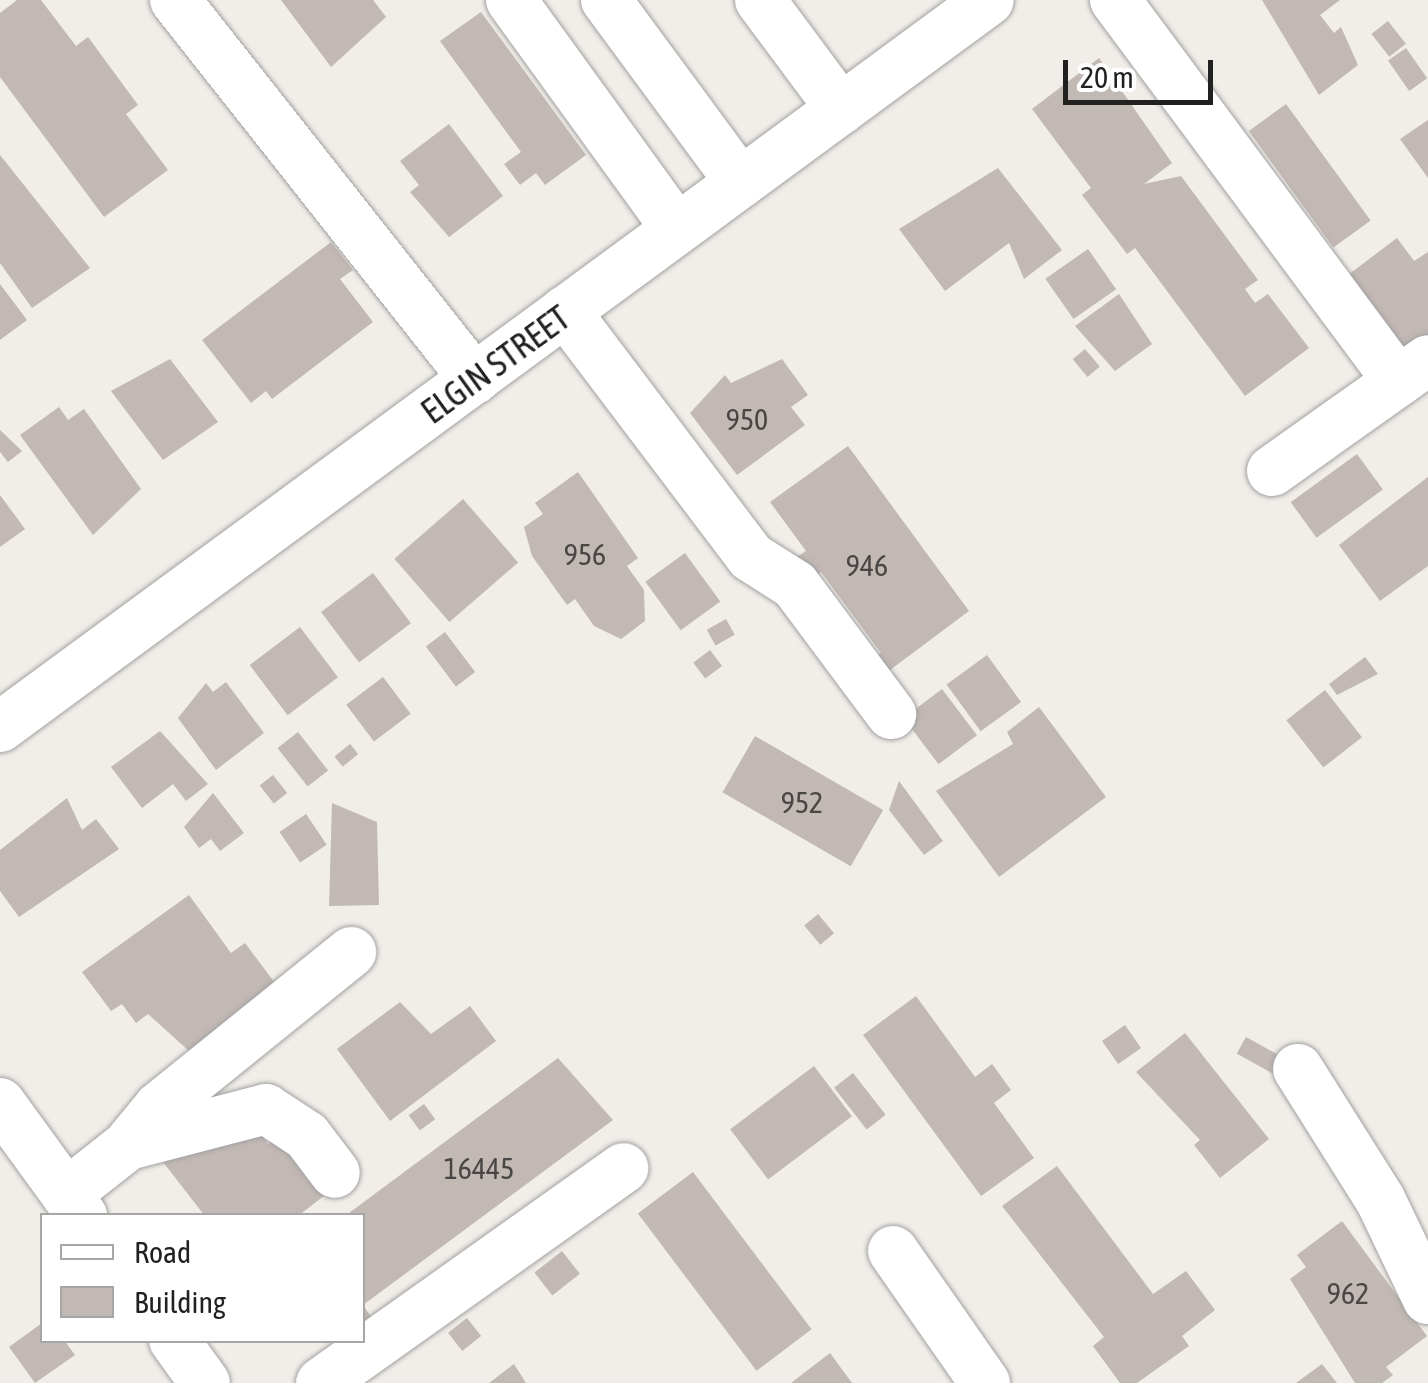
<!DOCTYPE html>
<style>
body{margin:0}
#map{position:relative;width:1428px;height:1383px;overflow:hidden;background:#f1ede8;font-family:"Asap Condensed",sans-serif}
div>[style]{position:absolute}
.building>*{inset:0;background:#c2b8b4;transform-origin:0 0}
.roads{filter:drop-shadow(0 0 2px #a2a2a2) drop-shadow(0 0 2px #a2a2a2)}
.minor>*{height:50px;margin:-25px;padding:0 25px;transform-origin:25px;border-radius:25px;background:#fff}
span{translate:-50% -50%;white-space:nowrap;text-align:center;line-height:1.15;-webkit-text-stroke:8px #fff;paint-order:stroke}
.number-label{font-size:30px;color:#494746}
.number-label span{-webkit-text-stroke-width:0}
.street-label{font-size:35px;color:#212121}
.legend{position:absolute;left:40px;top:1213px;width:325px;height:130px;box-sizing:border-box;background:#fff;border:2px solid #a6a6a6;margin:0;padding:12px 18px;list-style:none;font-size:30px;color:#212121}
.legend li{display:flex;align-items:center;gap:20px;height:50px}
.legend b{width:50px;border:2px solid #a6a6a6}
.scale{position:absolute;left:1063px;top:60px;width:150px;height:45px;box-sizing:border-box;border:5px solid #212121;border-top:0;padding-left:12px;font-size:30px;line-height:35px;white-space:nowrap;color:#212121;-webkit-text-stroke:8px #fff;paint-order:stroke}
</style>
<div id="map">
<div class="building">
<i style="clip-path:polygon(17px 0,41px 0,76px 46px,88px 37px,138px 105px,126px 114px,168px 170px,104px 217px,0 77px,0 13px)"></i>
<i style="clip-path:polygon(281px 0,373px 0,386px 17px,331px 67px)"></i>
<i style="clip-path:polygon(1262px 0,1340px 0,1320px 15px,1334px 33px,1341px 27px,1358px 65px,1319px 95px)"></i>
<i style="clip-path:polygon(481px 12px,586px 155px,545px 185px,536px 173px,520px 185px,504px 164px,521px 152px,440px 41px)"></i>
<i style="left:1388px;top:21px;width:29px;height:21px;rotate:52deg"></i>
<i style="left:1406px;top:48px;width:37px;height:22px;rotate:55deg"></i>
<i style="clip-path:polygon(1099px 58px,1172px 163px,1144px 184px,1181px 176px,1258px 280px,1245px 289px,1255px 303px,1268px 294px,1309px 348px,1245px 396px,1135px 248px,1127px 254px,1082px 195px,1091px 188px,1032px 109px)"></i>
<i style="left:1286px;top:104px;width:144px;height:46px;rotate:54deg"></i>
<i style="clip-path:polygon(1428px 120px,1428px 178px,1400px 139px)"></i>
<i style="clip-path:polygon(449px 124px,503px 196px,449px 237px,410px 192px,419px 185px,400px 161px)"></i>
<i style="clip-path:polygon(0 155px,90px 268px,32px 308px,0 263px)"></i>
<i style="clip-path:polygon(998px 168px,1062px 250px,1024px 279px,1009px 243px,945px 291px,899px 229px)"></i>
<i style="clip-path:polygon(1397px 238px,1414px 261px,1428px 252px,1428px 340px,1404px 358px,1344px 278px)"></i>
<i style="clip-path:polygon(331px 242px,353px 270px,340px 279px,373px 322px,272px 399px,266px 391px,251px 403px,202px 340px)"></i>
<i style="left:1088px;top:249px;width:49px;height:52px;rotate:55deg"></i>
<i style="clip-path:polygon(0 284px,27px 320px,0 340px)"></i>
<i style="clip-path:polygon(1119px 294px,1152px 344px,1115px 371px,1075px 326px)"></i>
<i style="left:1085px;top:349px;width:23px;height:16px;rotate:50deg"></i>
<i style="clip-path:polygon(170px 359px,218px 422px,163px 460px,111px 391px)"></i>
<i style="clip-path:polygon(782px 359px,808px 395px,791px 407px,805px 425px,737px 475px,690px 413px,725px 375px,731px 383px)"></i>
<i style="clip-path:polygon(59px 407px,68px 420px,84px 409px,141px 489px,93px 535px,20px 435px)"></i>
<i style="clip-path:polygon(0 430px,22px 451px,8px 462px,0 452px)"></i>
<i style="clip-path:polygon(848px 446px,969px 611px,882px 676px,870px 660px,881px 653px,821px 572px,810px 581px,794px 559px,806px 551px,770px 502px)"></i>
<i style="left:1357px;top:454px;width:44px;height:82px;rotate:54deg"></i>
<i style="clip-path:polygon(578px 472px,638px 558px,627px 566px,644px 590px,645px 621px,621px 639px,594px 626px,575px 599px,567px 605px,532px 556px,524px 527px,543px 514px,535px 503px)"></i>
<i style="clip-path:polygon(1428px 477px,1428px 566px,1380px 601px,1339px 545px)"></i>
<i style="clip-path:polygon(0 495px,25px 529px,0 547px)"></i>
<i style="left:463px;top:499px;width:84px;height:91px;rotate:49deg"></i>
<i style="left:685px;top:553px;width:60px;height:49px;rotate:54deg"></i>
<i style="left:373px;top:573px;width:63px;height:65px;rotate:53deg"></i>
<i style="left:726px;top:619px;width:18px;height:22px;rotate:61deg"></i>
<i style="left:300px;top:627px;width:63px;height:63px;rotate:53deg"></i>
<i style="left:445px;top:632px;width:50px;height:24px;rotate:53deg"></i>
<i style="left:710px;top:650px;width:20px;height:21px;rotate:53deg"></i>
<i style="left:987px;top:655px;width:58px;height:50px;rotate:54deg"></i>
<i style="clip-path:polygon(1365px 657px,1378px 674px,1337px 695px,1329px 684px)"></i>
<i style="left:383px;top:677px;width:46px;height:46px;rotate:53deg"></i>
<i style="clip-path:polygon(226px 682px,264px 733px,216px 770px,178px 718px,206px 683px,213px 692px)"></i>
<i style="left:942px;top:689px;width:58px;height:48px;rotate:53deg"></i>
<i style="left:1325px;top:690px;width:60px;height:49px;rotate:52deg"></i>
<i style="clip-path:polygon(1039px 707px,1106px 797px,999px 877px,936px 791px,1013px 744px,1007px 732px)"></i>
<i style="clip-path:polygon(160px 731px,208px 784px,186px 801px,173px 784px,142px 808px,111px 767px)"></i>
<i style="left:298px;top:732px;width:49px;height:26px;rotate:52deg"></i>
<i style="left:755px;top:736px;width:148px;height:65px;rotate:30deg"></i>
<i style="left:350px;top:744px;width:13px;height:20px;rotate:51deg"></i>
<i style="left:273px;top:775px;width:23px;height:17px;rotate:52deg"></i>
<i style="clip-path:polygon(899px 781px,943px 841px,924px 855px,889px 810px)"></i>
<i style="clip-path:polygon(213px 793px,244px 833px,220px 851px,211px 839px,199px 848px,184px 827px)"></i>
<i style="clip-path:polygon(67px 798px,82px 830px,96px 819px,119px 849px,19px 917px,0 891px,0 850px)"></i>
<i style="clip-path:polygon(332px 803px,377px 822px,379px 905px,329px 906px)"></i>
<i style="left:306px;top:814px;width:37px;height:32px;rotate:56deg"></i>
<i style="clip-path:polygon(189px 895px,231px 953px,245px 943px,275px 983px,189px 1051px,148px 1014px,136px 1023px,122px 1004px,111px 1011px,82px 972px)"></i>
<i style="left:818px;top:914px;width:25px;height:18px;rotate:50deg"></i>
<i style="clip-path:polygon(916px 996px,975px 1077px,992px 1064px,1011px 1090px,994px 1103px,1034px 1158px,981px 1196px,863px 1035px)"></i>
<i style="clip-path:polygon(400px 1002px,431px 1034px,470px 1006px,496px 1041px,390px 1121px,337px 1049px)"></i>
<i style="left:1125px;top:1025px;width:28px;height:28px;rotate:55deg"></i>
<i style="clip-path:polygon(1185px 1033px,1269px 1139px,1220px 1178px,1194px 1145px,1200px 1140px,1136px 1072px)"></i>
<i style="left:1246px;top:1037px;width:48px;height:19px;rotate:29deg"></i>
<i style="clip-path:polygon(558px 1058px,613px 1120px,363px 1305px,372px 1318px,362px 1325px,362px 1216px,345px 1216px)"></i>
<i style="left:814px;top:1066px;width:63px;height:105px;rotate:53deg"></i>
<i style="left:853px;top:1073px;width:53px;height:24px;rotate:52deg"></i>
<i style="left:424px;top:1104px;width:19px;height:19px;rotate:54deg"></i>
<i style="clip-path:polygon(251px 1120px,268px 1144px,281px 1134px,325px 1195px,298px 1216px,205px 1216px,152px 1148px)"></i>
<i style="clip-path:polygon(1057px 1166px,1153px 1294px,1186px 1271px,1215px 1310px,1182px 1336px,1189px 1346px,1137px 1383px,1120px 1383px,1093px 1346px,1104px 1337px,1002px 1206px)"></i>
<i style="left:693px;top:1172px;width:197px;height:69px;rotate:53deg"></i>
<i style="clip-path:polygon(1342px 1221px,1427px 1336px,1386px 1367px,1393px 1375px,1382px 1383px,1355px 1383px,1290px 1279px,1306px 1267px,1297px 1255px)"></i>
<i style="left:562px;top:1251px;width:29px;height:35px;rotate:52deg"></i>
<i style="left:467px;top:1318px;width:23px;height:24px;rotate:52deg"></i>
<i style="clip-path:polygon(42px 1323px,42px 1340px,64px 1340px,75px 1355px,35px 1383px,9px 1347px)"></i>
<i style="clip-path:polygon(830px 1353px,852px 1383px,791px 1383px)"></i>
<i style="clip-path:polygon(514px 1364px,526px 1383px,489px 1383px)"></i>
<i style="clip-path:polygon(1322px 1364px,1337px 1383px,1296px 1383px)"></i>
</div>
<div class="roads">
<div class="minor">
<i style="left:175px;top:0;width:483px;rotate:51.7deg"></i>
<i style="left:511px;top:0;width:283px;rotate:54.1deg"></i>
<i style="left:606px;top:0;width:227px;rotate:53.6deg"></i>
<i style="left:760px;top:0;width:136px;rotate:53.4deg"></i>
<i style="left:1115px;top:0;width:475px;rotate:53.4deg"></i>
<i style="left:565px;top:311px;width:308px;rotate:52.9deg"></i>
<i style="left:751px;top:557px;width:52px;rotate:32.5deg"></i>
<i style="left:795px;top:585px;width:161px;rotate:53.3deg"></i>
<i style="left:1272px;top:471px;width:191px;rotate:-35.4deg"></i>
<i style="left:0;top:727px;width:1227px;rotate:-36.32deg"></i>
<i style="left:1298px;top:1069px;width:154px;rotate:57.8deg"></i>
<i style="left:1380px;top:1199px;width:111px;rotate:64.4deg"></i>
<i style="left:0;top:1103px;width:140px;rotate:54deg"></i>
<i style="left:131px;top:1141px;width:44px;rotate:-50.5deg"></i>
<i style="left:159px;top:1107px;width:247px;rotate:-38.9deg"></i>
<i style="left:66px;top:1194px;width:79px;rotate:-38.3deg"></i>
<i style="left:128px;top:1145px;width:143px;rotate:-14.6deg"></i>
<i style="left:266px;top:1109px;width:49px;rotate:33.4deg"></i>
<i style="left:307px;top:1136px;width:46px;rotate:52.9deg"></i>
<i style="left:893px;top:1251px;width:161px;rotate:55.1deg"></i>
<i style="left:174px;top:1340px;width:53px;rotate:54.2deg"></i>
<i style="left:321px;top:1383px;width:371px;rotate:-35.4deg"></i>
</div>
</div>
<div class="number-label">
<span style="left:747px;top:419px">950</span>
<span style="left:585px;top:554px">956</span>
<span style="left:867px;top:565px">946</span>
<span style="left:802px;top:802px">952</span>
<span style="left:479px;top:1168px">16445</span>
<span style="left:1348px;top:1293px">962</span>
</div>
<div class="street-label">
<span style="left:495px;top:364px;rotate:-36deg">ELGIN STREET</span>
</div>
<ul class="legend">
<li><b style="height:12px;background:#fff"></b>Road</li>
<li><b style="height:28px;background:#c2b8b4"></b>Building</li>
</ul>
<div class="scale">20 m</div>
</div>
